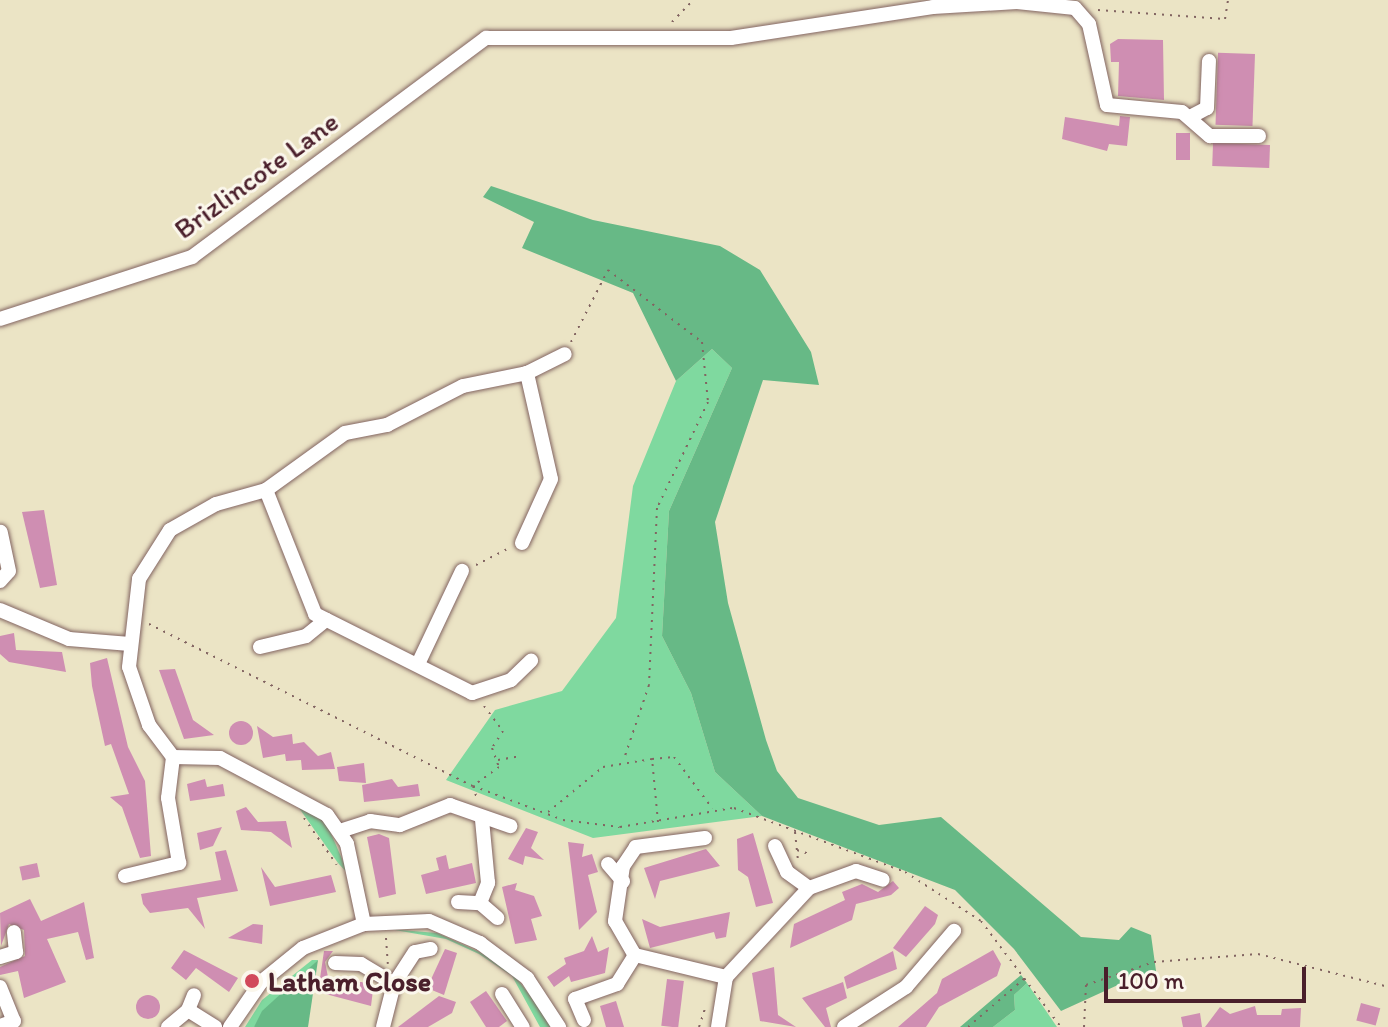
<!DOCTYPE html>
<style>
body{margin:0}
#map{position:relative;width:1388px;height:1027px;overflow:hidden;background:#ebe4c5;font-family:Itim,sans-serif}
div>[style]{position:absolute}
.green>*{inset:0;background:#7fd99f}
.forest>*{inset:0;background:#67b986}
.building>*{inset:0;background:#cf8eb2;transform-origin:0 0}
.round{border-radius:50%}
.path>*{height:2px;margin-top:-1px;transform-origin:0;background:repeating-linear-gradient(90deg,#826461 0 2px,transparent 0 8px)}
.roads{filter:drop-shadow(0 0 2px #826461) drop-shadow(0 0 2px #826461)}
.minor>*{height:14px;margin:-7px;padding:0 7px;transform-origin:7px;border-radius:7px;background:#fff}
.dots>*{width:22px;height:22px;translate:-50% -50%;box-sizing:border-box;border:4px solid #fbf7ec;border-radius:50%}
span{translate:-50% -50%;white-space:nowrap;text-align:center;line-height:1.15;-webkit-text-stroke:6px #fbf7ec;paint-order:stroke}
.street-label{font-size:28px;color:#4a1f2b}
.poi-label{font-size:28px;color:#4a1f2b;font-weight:700}
.left{translate:0 -50%;text-align:left}
.scale{position:absolute;left:1104px;top:967px;width:202px;height:36px;box-sizing:border-box;border:4px solid #4a1f2b;border-top:0;padding-left:10px;font-size:24px;line-height:28px;white-space:nowrap;color:#4a1f2b;-webkit-text-stroke:6px #fbf7ec;paint-order:stroke}
</style>
<div id="map">
<div class="green">
<i style="clip-path:polygon(712px 349px,732px 368px,669px 511px,662px 636px,691px 693px,715px 772px,762px 816px,593px 838px,446px 780px,495px 710px,562px 691px,616px 618px,633px 486px,676px 381px)"></i>
<i style="clip-path:polygon(294px 801px,326px 822px,349px 875px,338px 863px)"></i>
<i style="clip-path:polygon(389px 929px,437px 933px,486px 955px,515px 976px,554px 1027px,540px 1027px,512px 976px,479px 954px,446px 939px)"></i>
<i style="clip-path:polygon(312px 960px,318px 960px,254px 1027px,245px 1027px,262px 1000px)"></i>
<i style="clip-path:polygon(1027px 983px,1057px 1027px,993px 1027px,1015px 1010px,1014px 995px)"></i>
</div>
<div class="forest">
<i style="clip-path:polygon(491px 186px,593px 220px,720px 246px,760px 270px,811px 352px,819px 385px,763px 380px,715px 522px,728px 603px,766px 740px,777px 771px,798px 798px,879px 825px,941px 817px,1081px 937px,1119px 940px,1131px 927px,1151px 935px,1157px 978px,1131px 979px,1061px 1011px,1014px 949px,955px 890px,762px 816px,715px 772px,691px 693px,662px 636px,669px 511px,732px 368px,712px 349px,676px 381px,633px 293px,522px 248px,534px 222px,483px 197px)"></i>
<i style="clip-path:polygon(318px 960px,308px 1027px,254px 1027px,262px 1011px)"></i>
<i style="clip-path:polygon(1021px 975px,1027px 983px,1014px 995px,1015px 1010px,993px 1027px,960px 1027px)"></i>
</div>
<div class="building">
<i style="clip-path:polygon(1118px 39px,1163px 40px,1164px 100px,1118px 96px,1119px 62px,1111px 62px,1110px 44px)"></i>
<i style="left:1255px;top:54px;width:72px;height:37px;rotate:92deg"></i>
<i style="clip-path:polygon(1120px 116px,1130px 117px,1127px 146px,1109px 144px,1107px 151px,1062px 139px,1065px 117px,1119px 126px)"></i>
<i style="left:1176px;top:133px;width:14px;height:27px"></i>
<i style="left:1270px;top:145px;width:23px;height:57px;rotate:92deg"></i>
<i style="clip-path:polygon(44px 510px,57px 585px,40px 588px,22px 512px)"></i>
<i style="clip-path:polygon(14px 633px,16px 650px,62px 652px,66px 672px,9px 662px,0 654px,0 636px)"></i>
<i style="clip-path:polygon(107px 658px,128px 747px,145px 781px,151px 856px,140px 858px,122px 807px,110px 797px,129px 794px,111px 744px,105px 746px,92px 686px,90px 663px)"></i>
<i style="clip-path:polygon(175px 669px,193px 720px,214px 735px,184px 739px,159px 670px)"></i>
<i class="round" style="left:229px;top:721px;width:24px;height:24px"></i>
<i style="clip-path:polygon(257px 726px,273px 737px,292px 734px,293px 744px,304px 742px,318px 756px,331px 752px,335px 769px,302px 770px,301px 760px,286px 761px,285px 754px,263px 758px)"></i>
<i style="clip-path:polygon(364px 763px,366px 783px,339px 781px,337px 767px)"></i>
<i style="clip-path:polygon(205px 779px,207px 787px,223px 784px,225px 796px,190px 801px,187px 784px)"></i>
<i style="clip-path:polygon(392px 779px,398px 787px,418px 784px,420px 796px,364px 802px,362px 785px)"></i>
<i style="clip-path:polygon(246px 807px,258px 822px,286px 821px,292px 848px,271px 832px,241px 830px,236px 811px)"></i>
<i style="clip-path:polygon(222px 827px,213px 846px,200px 850px,197px 833px)"></i>
<i style="clip-path:polygon(526px 828px,538px 832px,531px 848px,544px 860px,525px 856px,523px 865px,508px 859px)"></i>
<i style="clip-path:polygon(753px 833px,773px 903px,756px 907px,748px 877px,738px 870px,737px 839px)"></i>
<i style="clip-path:polygon(379px 834px,389px 838px,396px 894px,379px 898px,367px 837px)"></i>
<i style="clip-path:polygon(568px 842px,584px 844px,582px 857px,592px 854px,598px 872px,588px 875px,597px 912px,579px 930px)"></i>
<i style="clip-path:polygon(706px 849px,720px 866px,660px 881px,655px 899px,644px 868px)"></i>
<i style="clip-path:polygon(226px 850px,238px 891px,197px 898px,205px 929px,188px 908px,150px 913px,143px 904px,141px 894px,221px 880px,215px 852px)"></i>
<i style="clip-path:polygon(446px 855px,449px 869px,472px 863px,476px 883px,426px 894px,421px 875px,439px 870px,436px 858px)"></i>
<i style="left:37px;top:863px;width:14px;height:18px;rotate:78deg"></i>
<i style="clip-path:polygon(261px 867px,275px 887px,331px 875px,336px 892px,270px 906px)"></i>
<i style="clip-path:polygon(893px 881px,899px 888px,891px 895px,856px 904px,852px 920px,790px 948px,794px 924px,845px 900px,842px 892px,862px 884px,878px 892px)"></i>
<i style="clip-path:polygon(517px 883px,515px 890px,534px 896px,542px 916px,531px 919px,537px 940px,515px 944px,502px 887px)"></i>
<i style="clip-path:polygon(30px 899px,41px 921px,84px 902px,94px 958px,86px 960px,78px 932px,47px 939px,66px 982px,24px 998px,18px 971px,0 975px,0 967px,25px 956px,24px 930px,9px 924px,1px 946px,0 913px)"></i>
<i style="clip-path:polygon(925px 906px,938px 915px,935px 924px,906px 957px,893px 948px)"></i>
<i style="clip-path:polygon(730px 912px,726px 937px,716px 939px,714px 932px,650px 948px,642px 919px,660px 927px)"></i>
<i style="clip-path:polygon(253px 924px,263px 925px,262px 944px,228px 938px)"></i>
<i style="clip-path:polygon(592px 936px,598px 952px,609px 947px,605px 973px,571px 982px,569px 976px,554px 987px,547px 977px,566px 964px,564px 958px,584px 951px)"></i>
<i style="clip-path:polygon(445px 949px,457px 953px,444px 995px,427px 988px)"></i>
<i style="clip-path:polygon(184px 950px,238px 978px,229px 992px,196px 968px,186px 980px,171px 968px)"></i>
<i style="clip-path:polygon(993px 950px,1001px 964px,997px 976px,939px 1007px,926px 1027px,898px 1027px,937px 993px,942px 979px)"></i>
<i style="clip-path:polygon(324px 951px,333px 951px,325px 962px,329px 982px,362px 982px,373px 990px,371px 1006px,318px 992px)"></i>
<i style="clip-path:polygon(893px 951px,897px 969px,847px 989px,844px 977px)"></i>
<i style="clip-path:polygon(774px 967px,778px 1015px,796px 1027px,760px 1021px,752px 973px)"></i>
<i style="left:667px;top:979px;width:17px;height:47px;rotate:7deg"></i>
<i style="clip-path:polygon(843px 982px,847px 998px,826px 1008px,831px 1027px,825px 1027px,802px 998px)"></i>
<i style="clip-path:polygon(486px 991px,507px 1021px,499px 1027px,486px 1027px,470px 1002px)"></i>
<i class="round" style="left:136px;top:995px;width:24px;height:24px"></i>
<i style="clip-path:polygon(439px 996px,456px 1002px,452px 1013px,428px 1027px,398px 1027px)"></i>
<i style="clip-path:polygon(616px 1001px,624px 1027px,606px 1027px,600px 1006px)"></i>
<i style="left:1361px;top:1003px;width:20px;height:18px;rotate:15deg"></i>
<i style="clip-path:polygon(1255px 1006px,1257px 1015px,1281px 1015px,1282px 1009px,1301px 1008px,1300px 1027px,1205px 1027px,1220px 1007px,1230px 1014px)"></i>
<i style="clip-path:polygon(1200px 1013px,1202px 1027px,1183px 1027px,1181px 1017px)"></i>
</div>
<div class="path">
<i style="left:1098px;top:10px;width:127px;rotate:4.1deg"></i>
<i style="left:1225px;top:19px;width:19px;rotate:-81deg"></i>
<i style="left:672px;top:22px;width:30px;rotate:-46deg"></i>
<i style="left:571px;top:342px;width:81px;rotate:-62.8deg"></i>
<i style="left:608px;top:270px;width:118px;rotate:37.5deg"></i>
<i style="left:702px;top:342px;width:60px;rotate:84.3deg"></i>
<i style="left:708px;top:402px;width:118px;rotate:115.7deg"></i>
<i style="left:657px;top:508px;width:177px;rotate:92.6deg"></i>
<i style="left:649px;top:685px;width:78px;rotate:108.7deg"></i>
<i style="left:476px;top:565px;width:37px;rotate:-27deg"></i>
<i style="left:149px;top:624px;width:362px;rotate:26.6deg"></i>
<i style="left:473px;top:786px;width:14px;rotate:73deg"></i>
<i style="left:484px;top:706px;width:31px;rotate:53deg"></i>
<i style="left:503px;top:731px;width:20px;rotate:123deg"></i>
<i style="left:492px;top:748px;width:20px;rotate:70deg"></i>
<i style="left:499px;top:767px;width:32px;rotate:144deg"></i>
<i style="left:473px;top:786px;width:96px;rotate:20.7deg"></i>
<i style="left:563px;top:820px;width:57px;rotate:7deg"></i>
<i style="left:620px;top:827px;width:116px;rotate:-9.5deg"></i>
<i style="left:734px;top:808px;width:183px;rotate:20.5deg"></i>
<i style="left:905px;top:872px;width:90px;rotate:32.8deg"></i>
<i style="left:981px;top:921px;width:133px;rotate:53deg"></i>
<i style="left:498px;top:760px;width:23px;rotate:-10deg"></i>
<i style="left:548px;top:812px;width:71px;rotate:-39.3deg"></i>
<i style="left:603px;top:767px;width:50px;rotate:-9.3deg"></i>
<i style="left:304px;top:818px;width:57px;rotate:54.9deg"></i>
<i style="left:658px;top:822px;width:63px;rotate:-95.4deg"></i>
<i style="left:652px;top:759px;width:22px;rotate:-5deg"></i>
<i style="left:674px;top:757px;width:64px;rotate:53.3deg"></i>
<i style="left:795px;top:832px;width:28px;rotate:84deg"></i>
<i style="left:797px;top:850px;width:13px;rotate:18deg"></i>
<i style="left:386px;top:938px;width:26px;rotate:86deg"></i>
<i style="left:699px;top:1027px;width:23px;rotate:-72deg"></i>
<i style="left:968px;top:1027px;width:75px;rotate:-40.7deg"></i>
<i style="left:1084px;top:1027px;width:42px;rotate:-87.3deg"></i>
<i style="left:1086px;top:985px;width:72px;rotate:-18.7deg"></i>
<i style="left:1154px;top:962px;width:104px;rotate:-4.4deg"></i>
<i style="left:1258px;top:954px;width:134px;rotate:14.2deg"></i>
</div>
<div class="roads">
<div class="minor">
<i style="left:1190px;top:117px;width:19px;rotate:-28deg"></i>
<i style="left:1207px;top:108px;width:47px;rotate:-87.6deg"></i>
<i style="left:0;top:319px;width:202px;rotate:-17.9deg"></i>
<i style="left:192px;top:257px;width:367px;rotate:-36.7deg"></i>
<i style="left:486px;top:38px;width:245px"></i>
<i style="left:731px;top:38px;width:204px;rotate:-8.7deg"></i>
<i style="left:933px;top:7px;width:84px;rotate:-3.4deg"></i>
<i style="left:1017px;top:2px;width:58px;rotate:5.9deg"></i>
<i style="left:1075px;top:8px;width:21px;rotate:49deg"></i>
<i style="left:1089px;top:24px;width:83px;rotate:77.5deg"></i>
<i style="left:1107px;top:105px;width:75px;rotate:5.3deg"></i>
<i style="left:1182px;top:112px;width:37px;rotate:41deg"></i>
<i style="left:1210px;top:136px;width:49px"></i>
<i style="left:266px;top:490px;width:133px;rotate:68.4deg"></i>
<i style="left:315px;top:614px;width:176px;rotate:26.7deg"></i>
<i style="left:472px;top:693px;width:41px;rotate:-18.4deg"></i>
<i style="left:511px;top:680px;width:28px;rotate:-44deg"></i>
<i style="left:522px;top:543px;width:70px;rotate:-65.6deg"></i>
<i style="left:551px;top:479px;width:109px;rotate:-102.8deg"></i>
<i style="left:0;top:581px;width:13px;rotate:-48deg"></i>
<i style="left:9px;top:571px;width:40px;rotate:-102deg"></i>
<i style="left:0;top:610px;width:75px;rotate:22.8deg"></i>
<i style="left:69px;top:639px;width:61px;rotate:4.7deg"></i>
<i style="left:260px;top:647px;width:47px;rotate:-13.4deg"></i>
<i style="left:306px;top:636px;width:26px;rotate:-39deg"></i>
<i style="left:418px;top:664px;width:103px;rotate:-64.7deg"></i>
<i style="left:173px;top:757px;width:47px;rotate:1.2deg"></i>
<i style="left:220px;top:758px;width:121px;rotate:28deg"></i>
<i style="left:327px;top:815px;width:35px;rotate:55deg"></i>
<i style="left:347px;top:844px;width:82px;rotate:78deg"></i>
<i style="left:340px;top:831px;width:32px;rotate:-18deg"></i>
<i style="left:370px;top:821px;width:30px;rotate:8deg"></i>
<i style="left:400px;top:825px;width:54px;rotate:-21.8deg"></i>
<i style="left:450px;top:805px;width:64px;rotate:19.3deg"></i>
<i style="left:705px;top:838px;width:70px;rotate:172.6deg"></i>
<i style="left:636px;top:847px;width:23px;rotate:124deg"></i>
<i style="left:623px;top:866px;width:56px;rotate:98.3deg"></i>
<i style="left:615px;top:921px;width:39px;rotate:60deg"></i>
<i style="left:635px;top:955px;width:94px;rotate:13.6deg"></i>
<i style="left:775px;top:846px;width:29px;rotate:65deg"></i>
<i style="left:787px;top:872px;width:27px;rotate:36deg"></i>
<i style="left:809px;top:888px;width:50px;rotate:-19.9deg"></i>
<i style="left:856px;top:871px;width:28px;rotate:18deg"></i>
<i style="left:608px;top:864px;width:23px;rotate:49deg"></i>
<i style="left:125px;top:876px;width:56px;rotate:-13.5deg"></i>
<i style="left:179px;top:863px;width:66px;rotate:-99.6deg"></i>
<i style="left:168px;top:798px;width:41px;rotate:-83deg"></i>
<i style="left:173px;top:757px;width:40px;rotate:-127deg"></i>
<i style="left:149px;top:725px;width:61px;rotate:-109deg"></i>
<i style="left:129px;top:667px;width:89px;rotate:-83.5deg"></i>
<i style="left:139px;top:579px;width:58px;rotate:-57.7deg"></i>
<i style="left:170px;top:530px;width:53px;rotate:-29.5deg"></i>
<i style="left:216px;top:504px;width:52px;rotate:-15.6deg"></i>
<i style="left:266px;top:490px;width:97px;rotate:-35.8deg"></i>
<i style="left:345px;top:433px;width:43px;rotate:-10.8deg"></i>
<i style="left:387px;top:425px;width:85px;rotate:-27.2deg"></i>
<i style="left:463px;top:386px;width:65px;rotate:-11.5deg"></i>
<i style="left:527px;top:373px;width:42px;rotate:-26.6deg"></i>
<i style="left:458px;top:902px;width:22px;rotate:3deg"></i>
<i style="left:480px;top:903px;width:23px;rotate:41deg"></i>
<i style="left:480px;top:903px;width:22px;rotate:-68deg"></i>
<i style="left:488px;top:883px;width:64px;rotate:-95.4deg"></i>
<i style="left:0;top:957px;width:17px;rotate:-17deg"></i>
<i style="left:16px;top:952px;width:20px;rotate:-96deg"></i>
<i style="left:335px;top:963px;width:26px;rotate:2deg"></i>
<i style="left:361px;top:964px;width:39px;rotate:31deg"></i>
<i style="left:394px;top:984px;width:38px;rotate:-57deg"></i>
<i style="left:415px;top:952px;width:16px;rotate:-11deg"></i>
<i style="left:0;top:987px;width:37px;rotate:68deg"></i>
<i style="left:14px;top:1021px;width:12px;rotate:160deg"></i>
<i style="left:502px;top:994px;width:39px;rotate:58deg"></i>
<i style="left:188px;top:1010px;width:16px;rotate:-68deg"></i>
<i style="left:584px;top:1020px;width:23px;rotate:-113deg"></i>
<i style="left:575px;top:999px;width:45px;rotate:-19.7deg"></i>
<i style="left:617px;top:984px;width:34px;rotate:-58deg"></i>
<i style="left:168px;top:1027px;width:26px;rotate:-40deg"></i>
<i style="left:188px;top:1010px;width:32px;rotate:32deg"></i>
<i style="left:230px;top:1027px;width:55px;rotate:-55.4deg"></i>
<i style="left:261px;top:982px;width:54px;rotate:-39deg"></i>
<i style="left:303px;top:948px;width:66px;rotate:-21.5deg"></i>
<i style="left:364px;top:924px;width:65px;rotate:-2.6deg"></i>
<i style="left:429px;top:921px;width:56px;rotate:23.3deg"></i>
<i style="left:480px;top:943px;width:59px;rotate:36.7deg"></i>
<i style="left:527px;top:978px;width:59px;rotate:56.9deg"></i>
<i style="left:383px;top:1027px;width:44px;rotate:-75.7deg"></i>
<i style="left:718px;top:1027px;width:51px;rotate:-80.9deg"></i>
<i style="left:726px;top:977px;width:122px;rotate:-47deg"></i>
<i style="left:844px;top:1027px;width:74px;rotate:-32.8deg"></i>
<i style="left:906px;top:987px;width:74px;rotate:-49.4deg"></i>
</div>
</div>
<div class="dots">
<i style="left:252px;top:981px;background:#d1495b"></i>
</div>
<div class="street-label">
<span style="left:256px;top:175px;rotate:-36deg">Brizlincote Lane</span>
</div>
<div class="poi-label">
<span class="left" style="left:268px;top:981px">Latham Close</span>
</div>
<div class="scale">100 m</div>
</div>
